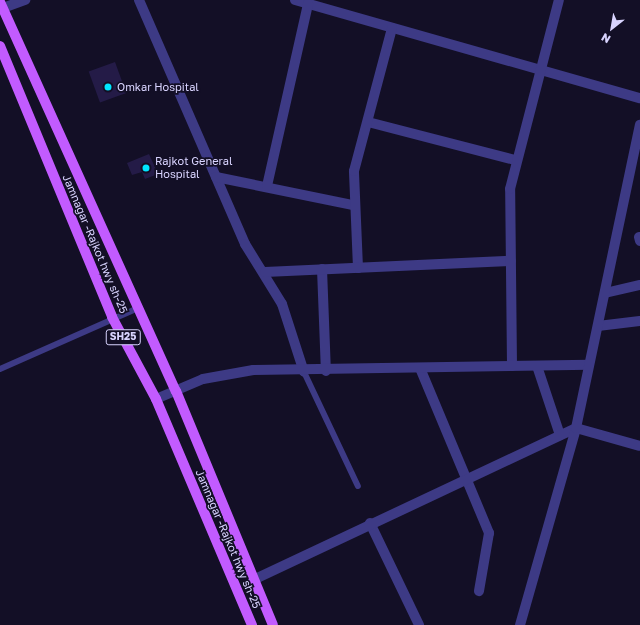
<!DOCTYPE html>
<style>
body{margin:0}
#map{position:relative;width:640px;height:625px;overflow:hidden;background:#130f26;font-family:"Golos Text",sans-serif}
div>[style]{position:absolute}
.building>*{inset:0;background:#241b47;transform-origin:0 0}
.lane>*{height:6px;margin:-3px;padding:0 3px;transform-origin:3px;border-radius:3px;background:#3d3a85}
.street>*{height:10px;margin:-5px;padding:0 5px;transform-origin:5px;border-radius:5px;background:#3d3a85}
.primary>*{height:10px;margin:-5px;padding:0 5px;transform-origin:5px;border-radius:5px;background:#c25bff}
.dots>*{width:11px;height:11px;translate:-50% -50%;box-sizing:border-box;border:2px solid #130f26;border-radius:50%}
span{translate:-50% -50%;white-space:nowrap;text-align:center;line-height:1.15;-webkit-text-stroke:3.5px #130f26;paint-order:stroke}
.shield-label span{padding:1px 3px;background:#130f26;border:1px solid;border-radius:3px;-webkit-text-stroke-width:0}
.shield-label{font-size:10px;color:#d9d4ff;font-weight:700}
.poi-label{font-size:11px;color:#d9d4ff}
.left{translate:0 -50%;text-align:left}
.street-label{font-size:11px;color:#d9d4ff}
.north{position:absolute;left:592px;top:8px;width:40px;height:40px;-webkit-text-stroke:3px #130f26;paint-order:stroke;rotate:211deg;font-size:11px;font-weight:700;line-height:16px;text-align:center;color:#d9d4ff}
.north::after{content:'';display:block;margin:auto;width:14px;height:18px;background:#d9d4ff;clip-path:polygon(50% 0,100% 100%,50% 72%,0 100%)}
</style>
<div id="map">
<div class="building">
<i style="left:115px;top:62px;width:33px;height:28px;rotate:70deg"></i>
<i style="clip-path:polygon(149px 154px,158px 174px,145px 179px,142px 172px,132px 175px,127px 163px)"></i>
</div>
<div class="lane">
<i style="left:0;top:369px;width:151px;rotate:-23.8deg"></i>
<i style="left:304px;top:372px;width:126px;rotate:64.7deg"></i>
</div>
<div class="street">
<i style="left:139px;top:0;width:266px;rotate:66.5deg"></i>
<i style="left:245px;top:244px;width:70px;rotate:58.3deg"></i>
<i style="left:282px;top:304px;width:71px;rotate:72.1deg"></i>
<i style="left:295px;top:0;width:359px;rotate:15.9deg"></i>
<i style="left:0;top:9px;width:27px;rotate:-20deg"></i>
<i style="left:368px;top:122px;width:152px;rotate:14.5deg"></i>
<i style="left:216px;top:177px;width:140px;rotate:11.6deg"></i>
<i style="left:267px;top:186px;width:187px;rotate:-77.3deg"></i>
<i style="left:639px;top:237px;width:4px;rotate:76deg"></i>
<i style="left:358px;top:268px;width:97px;rotate:-92.4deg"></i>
<i style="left:354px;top:171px;width:148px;rotate:-75.1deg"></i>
<i style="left:322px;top:269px;width:102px;rotate:87.8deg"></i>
<i style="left:265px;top:272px;width:246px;rotate:-2.6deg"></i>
<i style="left:605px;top:293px;width:36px;rotate:-13deg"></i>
<i style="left:598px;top:326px;width:42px;rotate:-6.8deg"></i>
<i style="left:512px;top:366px;width:177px;rotate:-90.6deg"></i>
<i style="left:510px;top:189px;width:195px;rotate:-75.5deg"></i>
<i style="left:537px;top:366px;width:73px;rotate:71.6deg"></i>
<i style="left:420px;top:368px;width:179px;rotate:67.3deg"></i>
<i style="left:489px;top:533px;width:59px;rotate:99.8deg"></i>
<i style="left:156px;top:399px;width:51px;rotate:-23.1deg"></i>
<i style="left:203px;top:379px;width:51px;rotate:-10.2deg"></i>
<i style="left:253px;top:370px;width:336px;rotate:-0.9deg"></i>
<i style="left:370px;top:523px;width:113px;rotate:64.3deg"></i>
<i style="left:253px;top:580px;width:357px;rotate:-25.2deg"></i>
<i style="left:576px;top:428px;width:66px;rotate:15.7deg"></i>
<i style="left:520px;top:625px;width:205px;rotate:-74.1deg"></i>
<i style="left:576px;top:428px;width:310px;rotate:-78.1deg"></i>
</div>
<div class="primary">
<i style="left:0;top:2px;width:427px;rotate:65.7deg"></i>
<i style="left:176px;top:391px;width:253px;rotate:67.5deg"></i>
<i style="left:0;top:46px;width:293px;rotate:67.5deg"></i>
<i style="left:112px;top:317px;width:93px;rotate:61.8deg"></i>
<i style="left:156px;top:399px;width:246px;rotate:67deg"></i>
</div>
<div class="dots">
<i style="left:108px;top:87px;background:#00e5ff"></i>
<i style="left:146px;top:168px;background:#00e5ff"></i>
</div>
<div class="shield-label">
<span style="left:123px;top:337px">SH25</span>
</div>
<div class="poi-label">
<span class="left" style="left:117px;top:87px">Omkar Hospital</span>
<span class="left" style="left:155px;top:168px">Rajkot General<br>Hospital</span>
</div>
<div class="street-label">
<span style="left:95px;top:244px;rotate:67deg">Jamnagar -Rajkot hwy sh-25</span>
<span style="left:228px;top:539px;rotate:67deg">Jamnagar -Rajkot hwy sh-25</span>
</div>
<div class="north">N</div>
</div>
